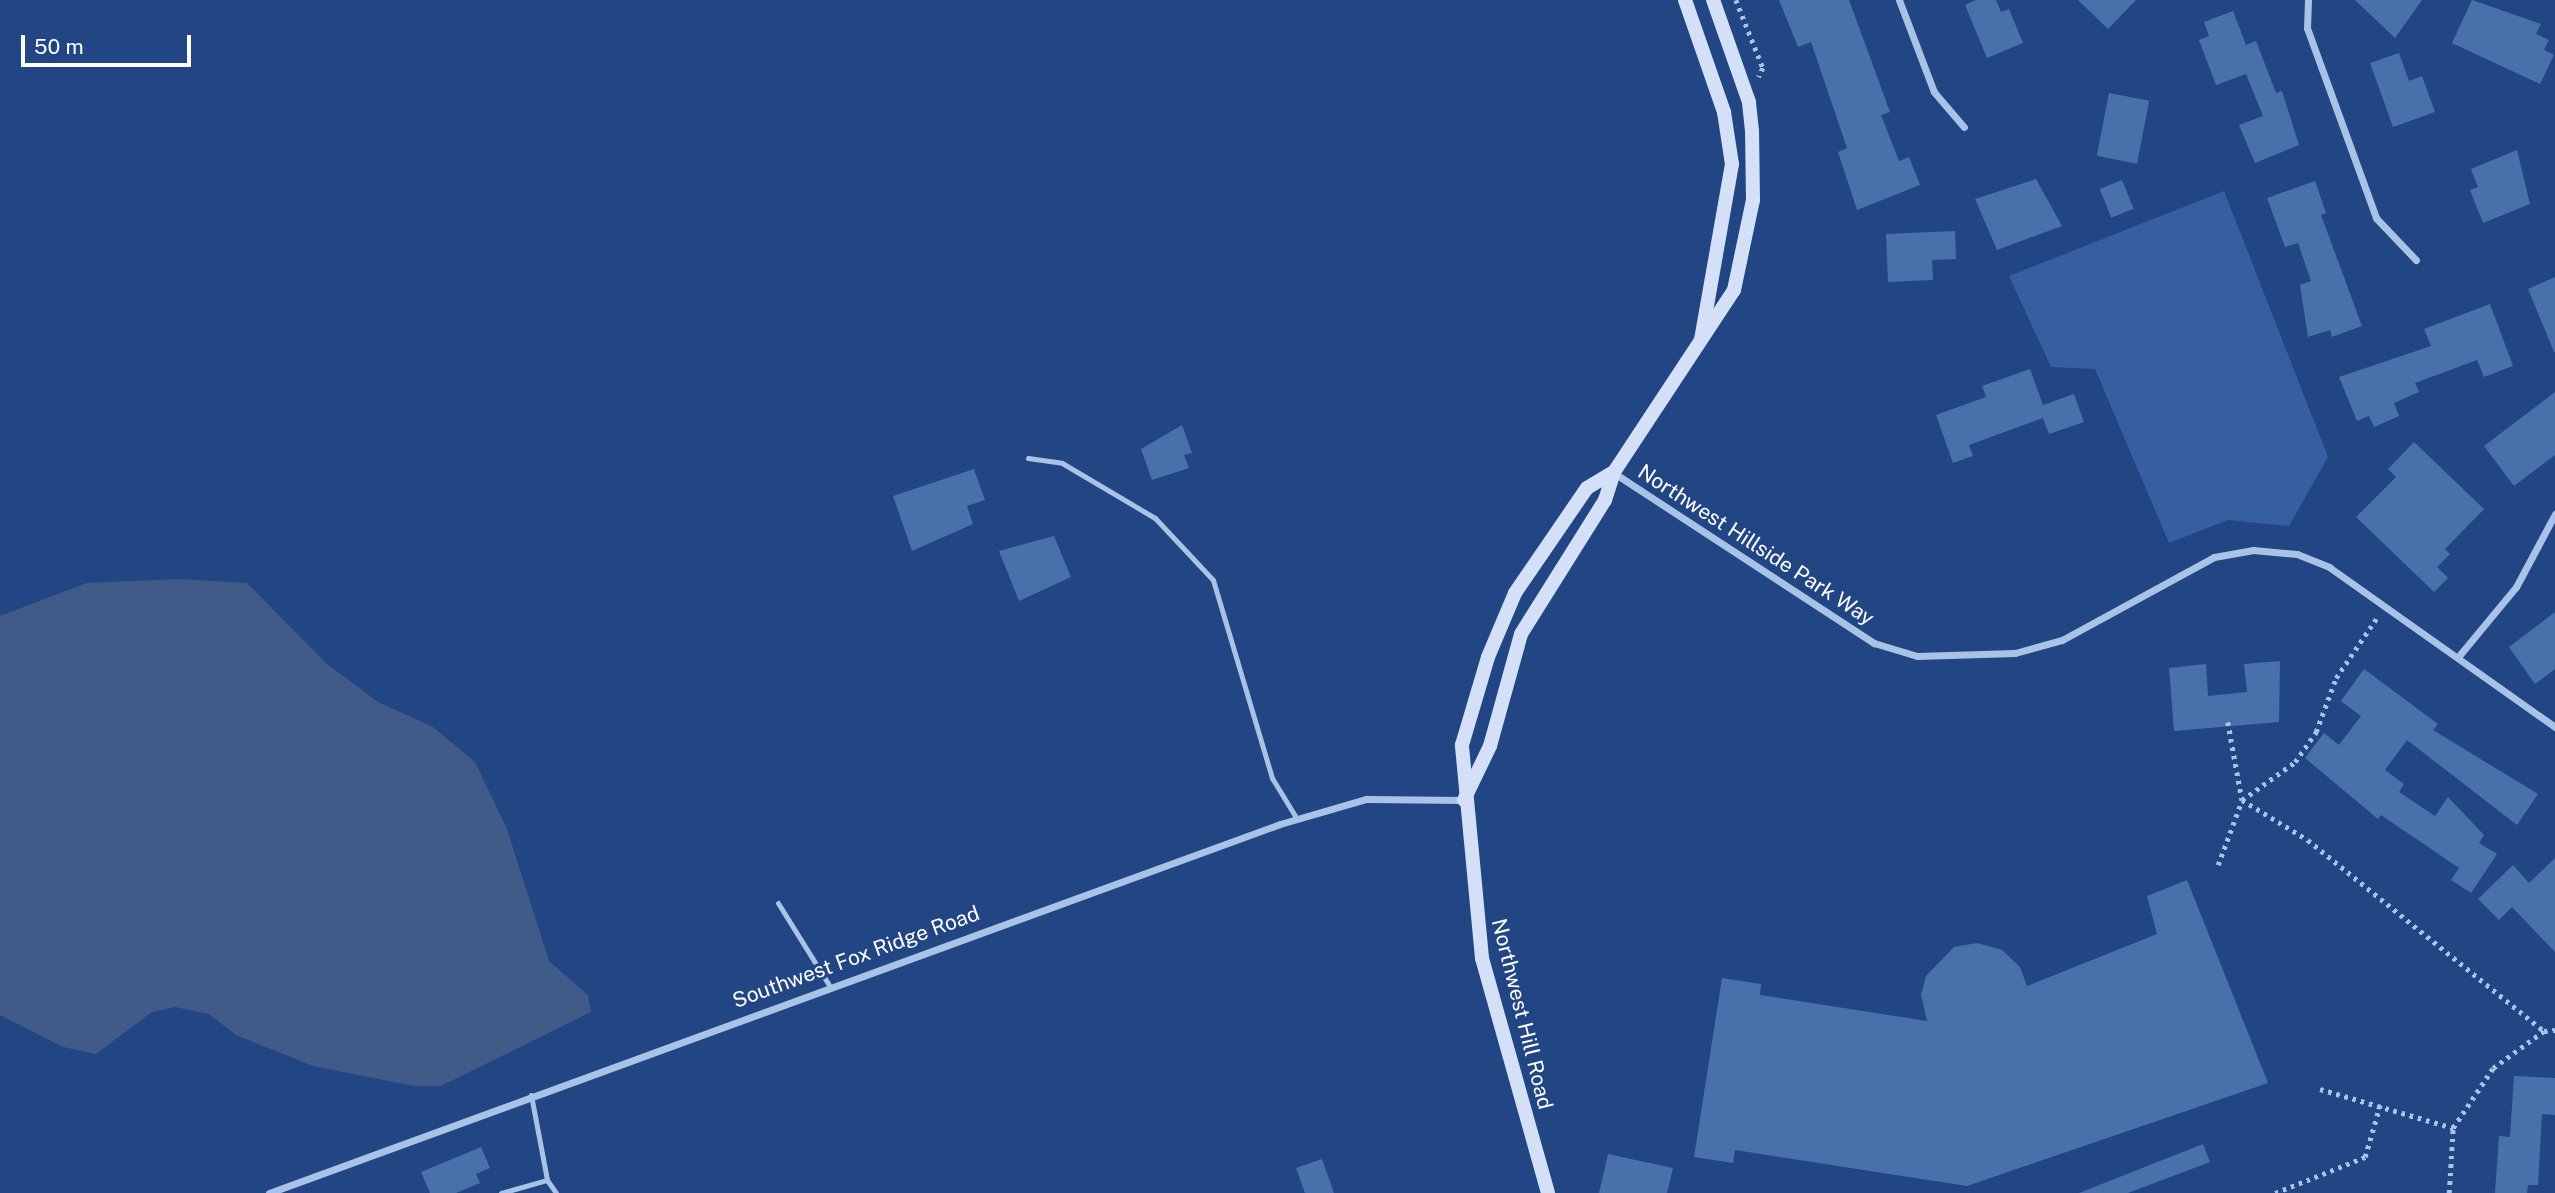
<!DOCTYPE html>
<style>
body{margin:0}
#map{position:relative;width:2555px;height:1193px;overflow:hidden;background:#214683;font-family:"Public Sans",sans-serif}
div>[style]{position:absolute}
.green>*{inset:0;background:#355fa0}
.water>*{inset:0;background:#405b87}
.building>*{inset:0;background:#4a70ab;transform-origin:0 0}
.path>*{height:4.5px;margin-top:-2.25px;transform-origin:0;background:repeating-linear-gradient(90deg,#a8c2e8 0 3.5px,transparent 0 8.5px)}
.service>*{height:5px;margin:-2.5px;padding:0 2.5px;transform-origin:2.5px;border-radius:2.5px;background:#a8c2e8}
.minor>*{height:7px;margin:-3.5px;padding:0 3.5px;transform-origin:3.5px;border-radius:3.5px;background:#a8c2e8}
.secondary>*{height:14px;margin:-7px;padding:0 7px;transform-origin:7px;border-radius:7px;background:#d3e0f7}
span{translate:-50% -50%;white-space:nowrap;text-align:center;line-height:1.15;-webkit-text-stroke:6px #214683;paint-order:stroke}
.street-label{font-size:21px;color:#fff}
.scale{position:absolute;left:21px;top:35px;width:170px;height:32px;box-sizing:border-box;border:4px solid #fff;border-top:0;padding-left:9px;font-size:21px;line-height:24px;white-space:nowrap;color:#fff;-webkit-text-stroke:5px #214683;paint-order:stroke}
</style>
<div id="map">
<div class="green">
<i style="clip-path:polygon(2224px 191px,2328px 457px,2289px 526px,2228px 520px,2169px 543px,2095px 369px,2051px 367px,2009px 276px)"></i>
</div>
<div class="water">
<i style="clip-path:polygon(179px 579px,247px 583px,327px 664px,378px 702px,433px 727px,475px 762px,507px 829px,549px 961px,588px 995px,591px 1012px,441px 1086px,414px 1086px,313px 1066px,236px 1035px,209px 1014px,175px 1007px,152px 1012px,96px 1054px,63px 1047px,0 1015px,0 616px,87px 583px)"></i>
</div>
<div class="building">
<i style="clip-path:polygon(1779px 0,1849px 0,1890px 112px,1881px 115px,1899px 161px,1909px 157px,1920px 185px,1857px 210px,1838px 152px,1847px 148px,1811px 42px,1798px 47px)"></i>
<i style="clip-path:polygon(1976px 0,1996px 0,2001px 12px,2009px 9px,2023px 43px,1987px 58px,1965px 5px)"></i>
<i style="clip-path:polygon(2078px 0,2136px 0,2108px 29px)"></i>
<i style="clip-path:polygon(2355px 0,2422px 0,2395px 38px)"></i>
<i style="clip-path:polygon(2472px 0,2541px 24px,2536px 34px,2549px 40px,2544px 50px,2554px 55px,2540px 84px,2452px 43px)"></i>
<i style="clip-path:polygon(2233px 11px,2246px 45px,2256px 41px,2276px 93px,2282px 91px,2299px 145px,2255px 163px,2239px 125px,2263px 116px,2246px 74px,2216px 85px,2199px 40px,2209px 36px,2204px 22px)"></i>
<i style="clip-path:polygon(2399px 53px,2409px 81px,2422px 76px,2435px 112px,2393px 127px,2370px 63px)"></i>
<i style="left:2109px;top:93px;width:41px;height:64px;rotate:11deg"></i>
<i style="clip-path:polygon(2517px 150px,2530px 204px,2483px 223px,2470px 190px,2478px 187px,2471px 169px)"></i>
<i style="clip-path:polygon(2036px 179px,2062px 226px,1997px 250px,1975px 199px)"></i>
<i style="left:2122px;top:180px;width:31px;height:24px;rotate:68deg"></i>
<i style="clip-path:polygon(2315px 181px,2326px 213px,2321px 215px,2362px 326px,2332px 337px,2330px 330px,2308px 337px,2300px 285px,2311px 281px,2298px 243px,2285px 247px,2267px 198px)"></i>
<i style="clip-path:polygon(1955px 231px,1956px 259px,1932px 260px,1933px 280px,1888px 282px,1886px 234px)"></i>
<i style="clip-path:polygon(2555px 277px,2555px 352px,2554px 352px,2528px 289px)"></i>
<i style="clip-path:polygon(2490px 304px,2513px 366px,2484px 377px,2477px 360px,2415px 383px,2419px 392px,2394px 403px,2399px 416px,2374px 427px,2369px 416px,2357px 421px,2339px 377px,2431px 346px,2424px 329px)"></i>
<i style="clip-path:polygon(2030px 369px,2043px 405px,2074px 394px,2084px 422px,2049px 434px,2043px 418px,1969px 445px,1973px 456px,1953px 463px,1936px 415px,1986px 397px,1982px 386px)"></i>
<i style="clip-path:polygon(2555px 392px,2555px 455px,2514px 486px,2484px 446px)"></i>
<i style="clip-path:polygon(1182px 425px,1192px 453px,1184px 455px,1189px 468px,1152px 480px,1141px 449px)"></i>
<i style="clip-path:polygon(2414px 442px,2484px 509px,2445px 549px,2450px 554px,2437px 567px,2448px 578px,2434px 592px,2356px 517px,2396px 477px,2388px 469px)"></i>
<i style="clip-path:polygon(974px 469px,985px 500px,967px 506px,973px 524px,912px 551px,893px 496px)"></i>
<i style="clip-path:polygon(1054px 536px,1071px 577px,1019px 601px,999px 551px)"></i>
<i style="clip-path:polygon(2555px 612px,2555px 669px,2535px 684px,2509px 647px)"></i>
<i style="clip-path:polygon(2280px 661px,2279px 722px,2174px 731px,2169px 668px,2206px 664px,2208px 696px,2247px 692px,2244px 664px)"></i>
<i style="clip-path:polygon(2364px 669px,2438px 724px,2433px 730px,2538px 794px,2517px 825px,2407px 740px,2385px 770px,2404px 784px,2399px 792px,2435px 816px,2448px 797px,2484px 835px,2479px 843px,2497px 854px,2471px 893px,2451px 880px,2459px 868px,2381px 815px,2378px 819px,2305px 758px,2324px 733px,2339px 745px,2361px 716px,2341px 701px)"></i>
<i style="clip-path:polygon(2555px 858px,2555px 952px,2512px 907px,2499px 920px,2478px 899px,2513px 865px,2529px 883px)"></i>
<i style="clip-path:polygon(2187px 880px,2268px 1083px,1967px 1186px,1735px 1150px,1733px 1163px,1694px 1157px,1722px 978px,1761px 984px,1760px 995px,1927px 1021px,1921px 995px,1926px 976px,1954px 947px,1977px 943px,2002px 950px,2020px 967px,2027px 986px,2157px 934px,2147px 896px)"></i>
<i style="clip-path:polygon(2514px 1076px,2555px 1078px,2555px 1115px,2542px 1114px,2538px 1185px,2528px 1185px,2527px 1193px,2495px 1193px,2499px 1136px,2510px 1137px)"></i>
<i style="clip-path:polygon(2203px 1144px,2210px 1162px,2128px 1193px,2079px 1193px)"></i>
<i style="clip-path:polygon(481px 1147px,490px 1168px,476px 1174px,480px 1183px,456px 1193px,430px 1193px,421px 1172px)"></i>
<i style="clip-path:polygon(1608px 1154px,1673px 1168px,1667px 1193px,1599px 1193px)"></i>
<i style="clip-path:polygon(1322px 1159px,1334px 1193px,1305px 1193px,1296px 1168px)"></i>
</div>
<div class="path">
<i style="left:1736px;top:0;width:73px;rotate:68.3deg"></i>
<i style="left:1763px;top:68px;width:10px;rotate:114deg"></i>
<i style="left:2228px;top:722px;width:79px;rotate:79.8deg"></i>
<i style="left:2242px;top:800px;width:77px;rotate:31.2deg"></i>
<i style="left:2308px;top:840px;width:304px;rotate:39deg"></i>
<i style="left:2544px;top:1031px;width:11px;rotate:-5deg"></i>
<i style="left:2218px;top:865px;width:69px;rotate:-69.7deg"></i>
<i style="left:2242px;top:800px;width:65px;rotate:-35.6deg"></i>
<i style="left:2295px;top:762px;width:37px;rotate:-55deg"></i>
<i style="left:2316px;top:732px;width:58px;rotate:-69.7deg"></i>
<i style="left:2336px;top:678px;width:75px;rotate:-55.9deg"></i>
<i style="left:2320px;top:1089px;width:139px;rotate:16.3deg"></i>
<i style="left:2275px;top:1193px;width:97px;rotate:-21.8deg"></i>
<i style="left:2365px;top:1157px;width:54px;rotate:-73.9deg"></i>
<i style="left:2449px;top:1193px;width:65px;rotate:-86.5deg"></i>
<i style="left:2453px;top:1128px;width:72px;rotate:-56.3deg"></i>
<i style="left:2493px;top:1068px;width:63px;rotate:-36deg"></i>
</div>
<div class="service">
<i style="left:1028px;top:458px;width:34px;rotate:8deg"></i>
<i style="left:1062px;top:463px;width:108px;rotate:30.6deg"></i>
<i style="left:1155px;top:518px;width:85px;rotate:46.9deg"></i>
<i style="left:1213px;top:580px;width:207px;rotate:73.4deg"></i>
<i style="left:1272px;top:778px;width:48px;rotate:58.6deg"></i>
<i style="left:778px;top:903px;width:97px;rotate:58.1deg"></i>
<i style="left:531px;top:1095px;width:86px;rotate:79.3deg"></i>
<i style="left:547px;top:1180px;width:16px;rotate:55deg"></i>
<i style="left:501px;top:1193px;width:48px;rotate:-15.8deg"></i>
</div>
<div class="minor">
<i style="left:1899px;top:0;width:98px;rotate:69.2deg"></i>
<i style="left:1934px;top:92px;width:46px;rotate:49.4deg"></i>
<i style="left:2308px;top:0;width:28px;rotate:92deg"></i>
<i style="left:2307px;top:28px;width:202px;rotate:70deg"></i>
<i style="left:2376px;top:218px;width:58px;rotate:46.4deg"></i>
<i style="left:1614px;top:473px;width:311px;rotate:33.2deg"></i>
<i style="left:1874px;top:643px;width:45px;rotate:16.8deg"></i>
<i style="left:1917px;top:656px;width:98px;rotate:-1.8deg"></i>
<i style="left:2015px;top:653px;width:49px;rotate:-15.5deg"></i>
<i style="left:2062px;top:640px;width:173px;rotate:-28.6deg"></i>
<i style="left:2214px;top:557px;width:40px;rotate:-10deg"></i>
<i style="left:2253px;top:550px;width:44px;rotate:5.2deg"></i>
<i style="left:2297px;top:554px;width:35px;rotate:22deg"></i>
<i style="left:2329px;top:567px;width:277px;rotate:35.3deg"></i>
<i style="left:2458px;top:657px;width:91px;rotate:-50.4deg"></i>
<i style="left:2516px;top:587px;width:83px;rotate:-61.9deg"></i>
<i style="left:269px;top:1193px;width:1076px;rotate:-20.05deg"></i>
<i style="left:1280px;top:824px;width:90px;rotate:-16.2deg"></i>
<i style="left:1366px;top:799px;width:98px;rotate:0.6deg"></i>
</div>
<div class="secondary">
<i style="left:1685px;top:0;width:119px;rotate:70.8deg"></i>
<i style="left:1724px;top:112px;width:53px;rotate:81.3deg"></i>
<i style="left:1732px;top:164px;width:178px;rotate:100deg"></i>
<i style="left:1464px;top:800px;width:60px;rotate:-64.3deg"></i>
<i style="left:1490px;top:746px;width:116px;rotate:-74.5deg"></i>
<i style="left:1521px;top:634px;width:158px;rotate:-57.9deg"></i>
<i style="left:1605px;top:500px;width:29px;rotate:-72deg"></i>
<i style="left:1614px;top:472px;width:218px;rotate:-56.6deg"></i>
<i style="left:1734px;top:290px;width:92px;rotate:-78.1deg"></i>
<i style="left:1753px;top:200px;width:69px;rotate:-90.8deg"></i>
<i style="left:1752px;top:131px;width:29px;rotate:-96deg"></i>
<i style="left:1749px;top:102px;width:108px;rotate:-109.4deg"></i>
<i style="left:1548px;top:1193px;width:244px;rotate:-105.7deg"></i>
<i style="left:1482px;top:958px;width:214px;rotate:-95.4deg"></i>
<i style="left:1462px;top:745px;width:92px;rotate:-73.5deg"></i>
<i style="left:1488px;top:657px;width:69px;rotate:-67.1deg"></i>
<i style="left:1515px;top:593px;width:127px;rotate:-55.6deg"></i>
<i style="left:1587px;top:488px;width:31px;rotate:-31deg"></i>
</div>
<div class="street-label">
<span style="left:1756px;top:545px;rotate:33deg">Northwest Hillside Park Way</span>
<span style="left:856px;top:957px;rotate:-20deg">Southwest Fox Ridge Road</span>
<span style="left:1522px;top:1014px;rotate:76deg">Northwest Hill Road</span>
</div>
<div class="scale">50 m</div>
</div>
